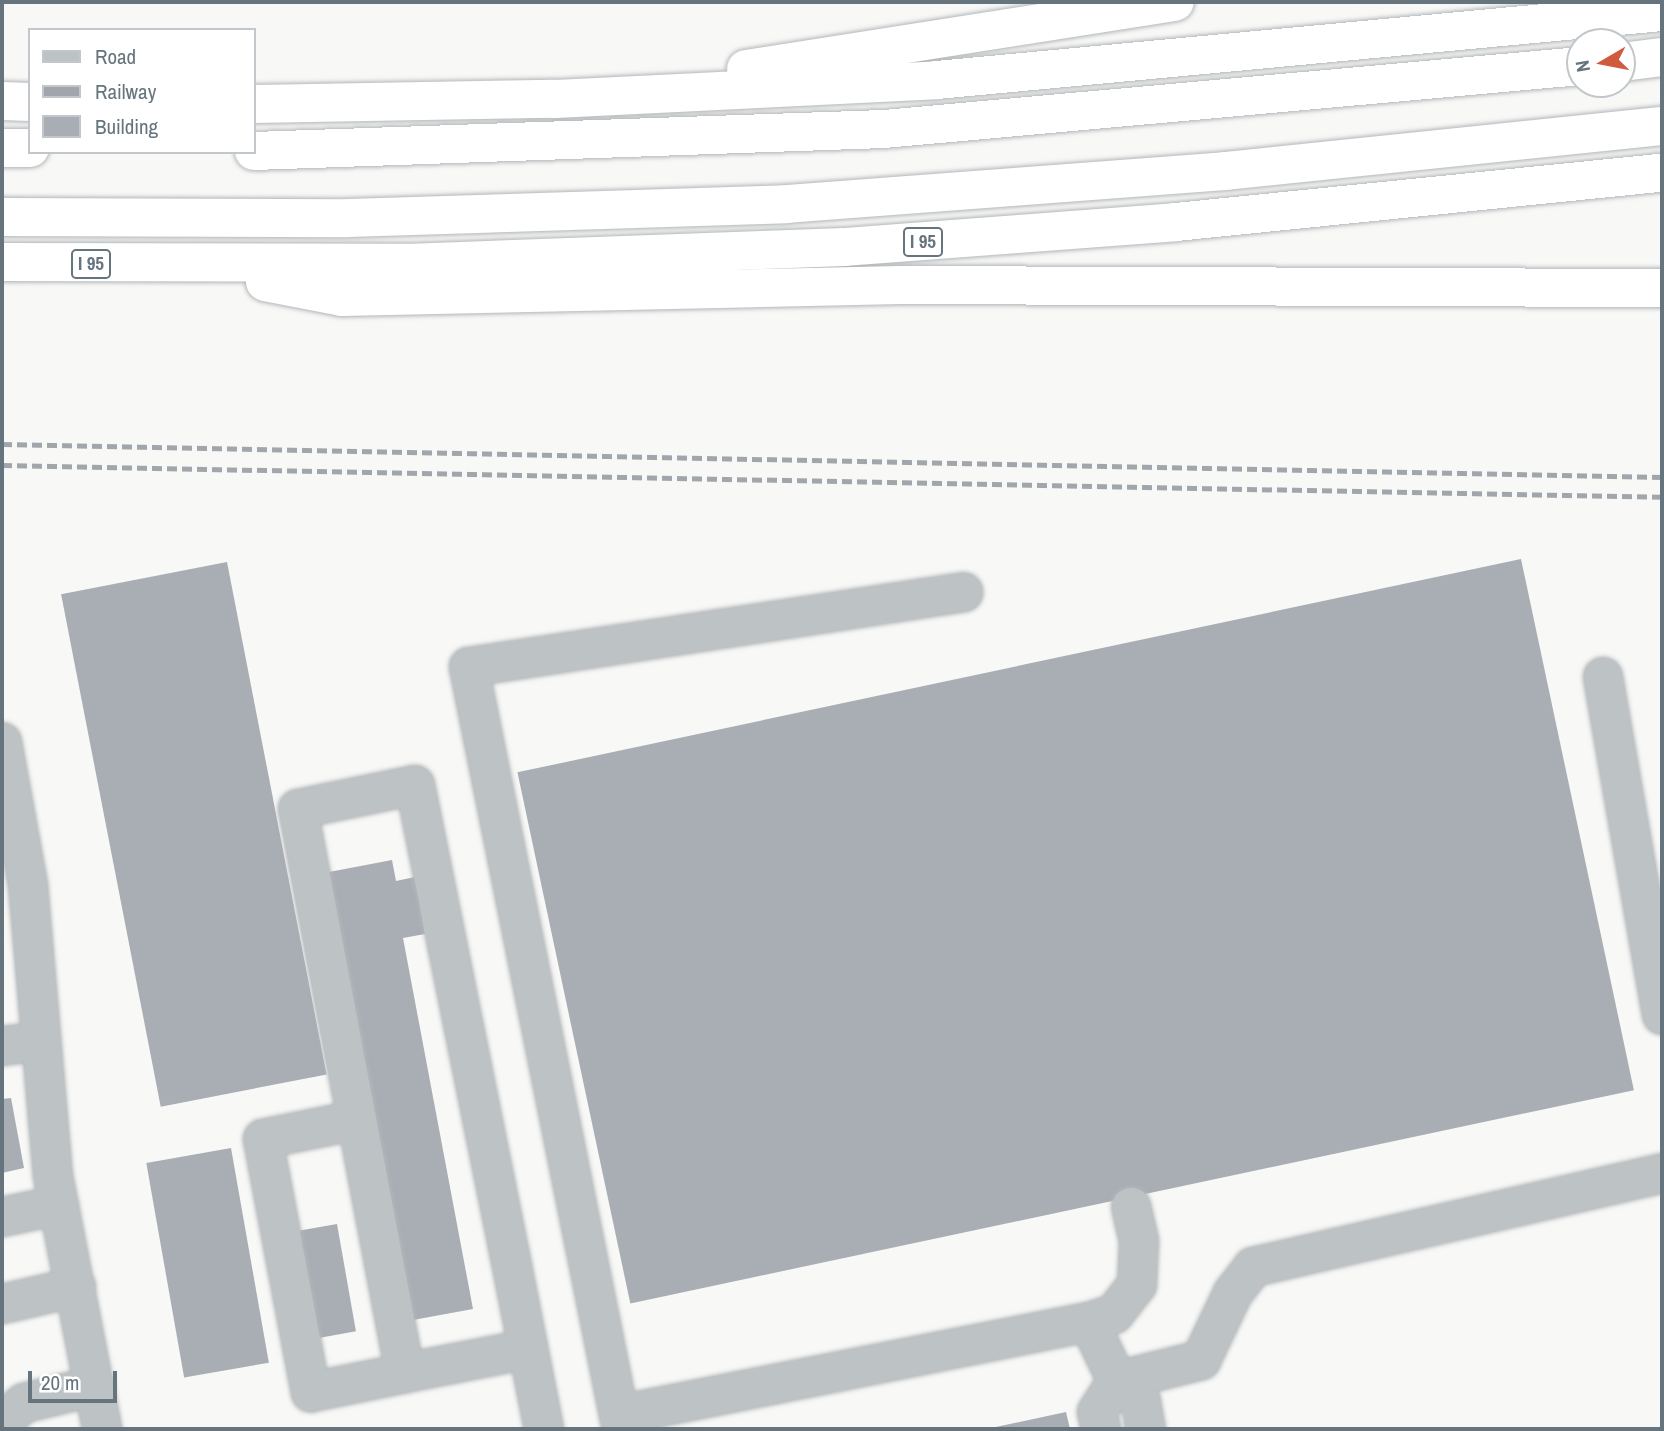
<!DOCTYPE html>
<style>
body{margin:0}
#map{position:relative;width:1664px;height:1431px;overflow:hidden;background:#f8f8f6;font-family:"Archivo Narrow",sans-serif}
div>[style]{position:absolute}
.building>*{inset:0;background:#a8aeb4;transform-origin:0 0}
.roads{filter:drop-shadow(0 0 2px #b3b7ba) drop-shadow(0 0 2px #b3b7ba)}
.minor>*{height:38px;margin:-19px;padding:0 19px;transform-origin:19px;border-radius:19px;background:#bdc2c5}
.highway>*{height:38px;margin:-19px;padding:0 19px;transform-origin:19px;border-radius:19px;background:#fff}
.rail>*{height:5px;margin-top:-2.5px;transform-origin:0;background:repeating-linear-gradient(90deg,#a0a6ab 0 10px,transparent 0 15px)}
span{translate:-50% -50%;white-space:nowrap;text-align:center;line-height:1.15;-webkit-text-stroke:7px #fff;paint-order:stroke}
.shield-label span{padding:2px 5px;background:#fff;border:2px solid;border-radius:5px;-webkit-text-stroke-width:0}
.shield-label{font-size:19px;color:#66747d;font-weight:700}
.frame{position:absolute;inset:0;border:4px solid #66747d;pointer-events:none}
.legend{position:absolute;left:28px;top:28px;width:228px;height:126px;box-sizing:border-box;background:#fff;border:2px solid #c2c7cb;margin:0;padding:9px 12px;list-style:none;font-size:21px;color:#66747d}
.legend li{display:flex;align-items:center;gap:14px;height:35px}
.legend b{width:35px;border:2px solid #c2c7cb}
.north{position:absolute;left:1566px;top:28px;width:70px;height:70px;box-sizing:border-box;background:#fff;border:2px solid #c2c7cb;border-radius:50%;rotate:260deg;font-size:19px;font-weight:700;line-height:28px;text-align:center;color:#66747d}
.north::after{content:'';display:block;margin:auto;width:24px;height:32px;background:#cf5a3e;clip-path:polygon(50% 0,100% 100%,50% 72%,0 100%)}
.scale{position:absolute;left:28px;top:1371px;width:89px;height:32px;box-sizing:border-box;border:4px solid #66747d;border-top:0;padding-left:9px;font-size:21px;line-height:24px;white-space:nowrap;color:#66747d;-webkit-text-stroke:5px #fff;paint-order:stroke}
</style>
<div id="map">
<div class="building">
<i style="left:1521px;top:559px;width:543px;height:1026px;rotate:78deg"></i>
<i style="left:227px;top:562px;width:522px;height:169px;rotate:79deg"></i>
<i style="clip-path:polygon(392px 860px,396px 881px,415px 877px,425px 934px,403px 938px,473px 1309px,413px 1320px,329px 872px)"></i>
<i style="clip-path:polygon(11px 1098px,24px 1168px,2px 1173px,2px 1099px)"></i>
<i style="left:231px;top:1148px;width:218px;height:86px;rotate:80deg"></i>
<i style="left:337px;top:1224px;width:109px;height:42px;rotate:80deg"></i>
<i style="clip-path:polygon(1066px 1412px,1070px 1429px,991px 1429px,991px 1428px)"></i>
</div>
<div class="roads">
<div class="minor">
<i style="left:1603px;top:677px;width:343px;rotate:80.1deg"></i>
<i style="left:2px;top:742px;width:145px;rotate:79.7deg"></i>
<i style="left:28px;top:885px;width:292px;rotate:85.1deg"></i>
<i style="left:53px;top:1176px;width:258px;rotate:79deg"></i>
<i style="left:2px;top:1046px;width:35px;rotate:-7deg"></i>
<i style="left:357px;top:1120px;width:96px;rotate:168.6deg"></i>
<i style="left:263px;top:1139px;width:258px;rotate:79.3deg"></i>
<i style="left:311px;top:1392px;width:96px;rotate:-11.4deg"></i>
<i style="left:2px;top:1217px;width:58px;rotate:-11.9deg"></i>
<i style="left:2px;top:1304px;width:76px;rotate:-12.9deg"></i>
<i style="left:1089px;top:1322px;width:26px;rotate:-18deg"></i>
<i style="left:1114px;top:1314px;width:37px;rotate:-52deg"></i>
<i style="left:1137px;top:1285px;width:44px;rotate:-87.4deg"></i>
<i style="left:1139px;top:1241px;width:35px;rotate:-103deg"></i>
<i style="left:528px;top:1349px;width:125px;rotate:169deg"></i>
<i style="left:405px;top:1373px;width:574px;rotate:-100.74deg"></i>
<i style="left:298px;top:809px;width:119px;rotate:-11.6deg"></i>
<i style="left:415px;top:785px;width:480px;rotate:78.6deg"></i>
<i style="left:510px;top:1256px;width:176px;rotate:78.9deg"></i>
<i style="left:619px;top:1415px;width:763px;rotate:-101.34deg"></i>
<i style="left:469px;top:667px;width:500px;rotate:-8.6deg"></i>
<i style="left:2px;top:1422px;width:29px;rotate:-41deg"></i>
<i style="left:24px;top:1403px;width:73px;rotate:-13.5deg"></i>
<i style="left:622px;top:1429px;width:14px;rotate:-102deg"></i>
<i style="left:619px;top:1415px;width:479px;rotate:-11.2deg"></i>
<i style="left:1089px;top:1322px;width:65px;rotate:64.6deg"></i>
<i style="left:1117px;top:1381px;width:87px;rotate:-14deg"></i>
<i style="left:1201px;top:1360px;width:74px;rotate:-64.5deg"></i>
<i style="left:1233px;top:1293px;width:33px;rotate:-52deg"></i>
<i style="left:1253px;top:1267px;width:420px;rotate:-12.9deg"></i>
<i style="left:1101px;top:1429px;width:17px;rotate:-103deg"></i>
<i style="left:1097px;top:1412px;width:37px;rotate:-57deg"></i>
<i style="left:1117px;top:1381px;width:32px;rotate:41deg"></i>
<i style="left:1141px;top:1402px;width:27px;rotate:80deg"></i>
</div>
<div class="highway">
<i style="left:1622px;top:62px;width:40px;rotate:-7.1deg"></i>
<i style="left:746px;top:69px;width:434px;rotate:-8.9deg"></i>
<i style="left:2px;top:101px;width:28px;rotate:2deg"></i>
<i style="left:254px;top:104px;width:300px;rotate:-1deg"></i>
<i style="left:554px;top:99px;width:383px;rotate:-2.8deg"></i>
<i style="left:937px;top:80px;width:728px;rotate:-5.36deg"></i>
<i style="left:2px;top:148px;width:28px"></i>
<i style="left:254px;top:151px;width:630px;rotate:-2deg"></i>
<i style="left:884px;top:129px;width:699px;rotate:-5.17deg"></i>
<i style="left:2px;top:217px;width:346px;rotate:0.2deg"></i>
<i style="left:348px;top:218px;width:439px;rotate:-1.8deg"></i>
<i style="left:787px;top:204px;width:440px;rotate:-4.3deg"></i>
<i style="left:1226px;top:171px;width:438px;rotate:-5.9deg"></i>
<i style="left:2px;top:262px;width:404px;rotate:0.1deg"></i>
<i style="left:406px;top:263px;width:439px;rotate:-2.1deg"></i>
<i style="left:845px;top:247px;width:332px;rotate:-4.3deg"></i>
<i style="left:1176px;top:222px;width:488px;rotate:-5.8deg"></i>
<i style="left:265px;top:282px;width:78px;rotate:11deg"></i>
<i style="left:342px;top:297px;width:559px;rotate:-1.23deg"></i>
<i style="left:901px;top:285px;width:761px;rotate:0.23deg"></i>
</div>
</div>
<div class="rail">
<i style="left:2px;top:444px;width:1660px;rotate:1.14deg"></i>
<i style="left:2px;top:465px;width:1660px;rotate:1.1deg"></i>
</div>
<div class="shield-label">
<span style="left:923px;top:242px">I 95</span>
<span style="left:91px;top:264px">I 95</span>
</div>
<div class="frame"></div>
<ul class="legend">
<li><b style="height:9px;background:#bdc2c5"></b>Road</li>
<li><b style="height:9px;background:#a0a6ab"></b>Railway</li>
<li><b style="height:19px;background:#a8aeb4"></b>Building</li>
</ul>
<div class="north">N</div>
<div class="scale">20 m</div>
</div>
